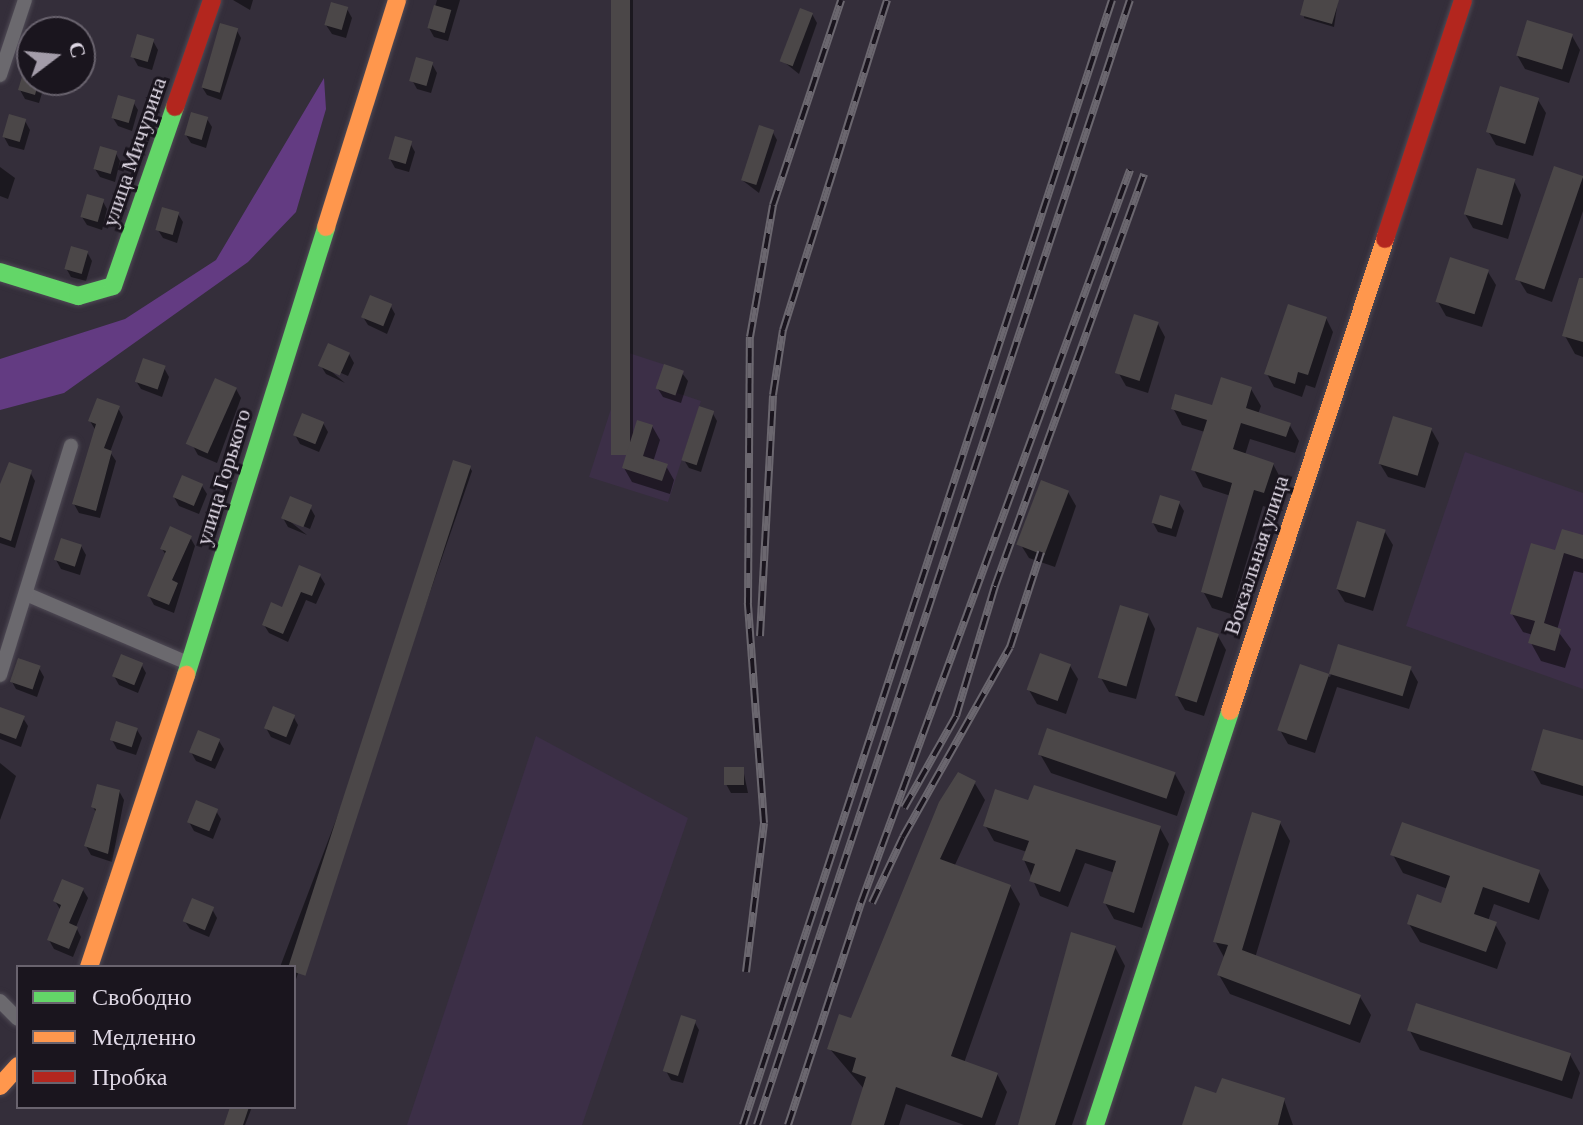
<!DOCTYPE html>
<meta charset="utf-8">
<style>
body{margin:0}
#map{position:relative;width:1583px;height:1125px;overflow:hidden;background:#342e3a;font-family:"Crimson Pro",serif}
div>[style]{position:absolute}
.built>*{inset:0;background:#3c2f47}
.water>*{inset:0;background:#633b82}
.shadow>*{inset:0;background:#0007;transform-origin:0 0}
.building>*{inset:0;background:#4b4748;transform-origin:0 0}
.roads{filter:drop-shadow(0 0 2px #4f4a55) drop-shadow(0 0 2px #4f4a55)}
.street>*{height:14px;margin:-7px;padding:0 7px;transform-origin:7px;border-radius:7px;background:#6b696e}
.fast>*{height:18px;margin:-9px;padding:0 9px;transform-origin:9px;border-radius:9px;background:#63d668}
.slow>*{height:18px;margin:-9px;padding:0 9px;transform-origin:9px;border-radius:9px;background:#ff974d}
.jam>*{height:18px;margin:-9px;padding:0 9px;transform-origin:9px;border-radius:9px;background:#b3261e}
.rail>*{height:8px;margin-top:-4px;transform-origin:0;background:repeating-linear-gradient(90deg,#1a151e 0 15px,#6b676f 0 30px);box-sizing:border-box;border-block:2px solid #6b676f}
span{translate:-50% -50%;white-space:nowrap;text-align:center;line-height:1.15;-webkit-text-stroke:6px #1a151e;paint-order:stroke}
.street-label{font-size:22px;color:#dfd8e5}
.legend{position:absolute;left:16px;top:965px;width:280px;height:144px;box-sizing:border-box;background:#1a151e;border:2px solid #69636e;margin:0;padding:10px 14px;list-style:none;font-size:24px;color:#dfd8e5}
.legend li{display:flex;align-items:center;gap:16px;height:40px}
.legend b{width:40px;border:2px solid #69636e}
.north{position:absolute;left:16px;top:16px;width:80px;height:80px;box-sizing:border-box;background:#1a151e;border:2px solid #69636e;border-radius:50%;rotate:74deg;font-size:22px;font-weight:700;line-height:32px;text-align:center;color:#dfd8e5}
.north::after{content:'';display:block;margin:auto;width:28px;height:36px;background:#a39ca9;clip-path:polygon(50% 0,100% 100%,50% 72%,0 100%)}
</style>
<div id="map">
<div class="built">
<i style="clip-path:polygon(629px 353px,684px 371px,677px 393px,701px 401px,668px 502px,589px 477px)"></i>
<i style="clip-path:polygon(1465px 452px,1583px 493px,1583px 689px,1406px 626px)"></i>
<i style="clip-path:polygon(536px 736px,688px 818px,582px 1125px,407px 1125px)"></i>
</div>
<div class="water">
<i style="clip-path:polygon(324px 78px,326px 109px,296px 212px,248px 262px,64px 393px,0 410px,0 359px,125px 319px,216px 260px)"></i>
</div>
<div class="shadow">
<i style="clip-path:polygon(233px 0,253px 0,250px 10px)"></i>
<i style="clip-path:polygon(437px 0,460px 0,448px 41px,434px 37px,429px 28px)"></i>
<i style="left:613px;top:0;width:20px;height:455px"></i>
<i style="clip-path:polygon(1306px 0,1338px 0,1334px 27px,1304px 18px)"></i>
<i style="clip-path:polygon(347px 9px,352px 18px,346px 38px,332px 34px,326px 25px)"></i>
<i style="clip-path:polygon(812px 14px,817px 23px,799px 74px,784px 62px)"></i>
<i style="clip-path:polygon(42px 21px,56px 25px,60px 32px,39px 32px)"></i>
<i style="clip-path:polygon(236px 29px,241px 38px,221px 100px,207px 95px,202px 87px)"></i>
<i style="clip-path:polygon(1572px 36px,1580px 50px,1569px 83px,1525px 69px,1517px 55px)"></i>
<i style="clip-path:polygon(153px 41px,158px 50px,152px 70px,138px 66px,133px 57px)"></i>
<i style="clip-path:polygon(432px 64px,437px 73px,431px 93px,417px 89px,412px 80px)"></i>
<i style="clip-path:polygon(26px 70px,32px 71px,32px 80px,45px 83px,39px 103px,25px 99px,20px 90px)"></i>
<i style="clip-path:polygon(1538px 100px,1546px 113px,1533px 156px,1496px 145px,1488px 131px)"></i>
<i style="clip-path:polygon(133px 102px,138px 110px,132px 131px,118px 126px,113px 118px)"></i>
<i style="clip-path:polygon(207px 119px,212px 127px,206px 148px,191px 143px,186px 135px)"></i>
<i style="clip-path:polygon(25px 121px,30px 130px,24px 150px,9px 146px,4px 137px)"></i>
<i style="clip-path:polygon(772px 131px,777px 140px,759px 193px,742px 180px)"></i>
<i style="clip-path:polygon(410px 143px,415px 152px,409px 172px,395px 168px,390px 159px)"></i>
<i style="clip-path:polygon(115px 152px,120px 161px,115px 182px,100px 177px,95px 169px)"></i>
<i style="clip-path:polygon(0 167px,15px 178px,8px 199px,0 196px)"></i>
<i style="clip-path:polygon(1556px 169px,1583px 178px,1583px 211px,1552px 302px,1527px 293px,1519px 280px)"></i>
<i style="clip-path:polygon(1514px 181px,1521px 195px,1508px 239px,1473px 228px,1465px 214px)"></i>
<i style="clip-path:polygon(102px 200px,107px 209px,102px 230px,87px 225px,82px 217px)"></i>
<i style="clip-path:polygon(178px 214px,183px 222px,177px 243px,163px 238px,158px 230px)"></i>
<i style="clip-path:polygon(87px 252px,92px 261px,86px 281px,71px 277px,66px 268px)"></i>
<i style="clip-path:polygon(1488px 272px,1496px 285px,1482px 327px,1446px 316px,1438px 302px)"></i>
<i style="clip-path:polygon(390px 305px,395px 314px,387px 334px,368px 325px,363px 317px)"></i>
<i style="clip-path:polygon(1583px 305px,1583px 357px,1575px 354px,1565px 336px)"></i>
<i style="clip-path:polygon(1326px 318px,1333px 332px,1315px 388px,1306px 385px,1302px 397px,1274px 387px,1267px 374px)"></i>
<i style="clip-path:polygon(1158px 324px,1165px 337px,1148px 393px,1126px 386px,1118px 372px)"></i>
<i style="clip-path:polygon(349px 354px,354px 363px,348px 376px,325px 366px,345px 383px,326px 374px,321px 366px)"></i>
<i style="clip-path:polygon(164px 368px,169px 377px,162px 397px,141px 389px,136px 381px)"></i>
<i style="clip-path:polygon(682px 373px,688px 381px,681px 403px,663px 397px,658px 389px)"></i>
<i style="clip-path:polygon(236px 389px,241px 398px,217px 463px,198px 455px,193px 446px)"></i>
<i style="clip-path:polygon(1251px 389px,1261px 406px,1258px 414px,1289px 424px,1299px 441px,1295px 453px,1250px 439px,1245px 455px,1273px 464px,1282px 481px,1273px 509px,1263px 506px,1231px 614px,1212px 608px,1203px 591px,1231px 496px,1203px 487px,1194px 470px,1205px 432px,1182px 425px,1173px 408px,1213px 408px)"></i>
<i style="clip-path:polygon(118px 408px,123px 417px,110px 452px,116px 461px,100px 518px,79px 513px,74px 504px,96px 431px,90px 421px)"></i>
<i style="clip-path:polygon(712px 412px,717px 421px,701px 472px,689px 468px,684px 460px)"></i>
<i style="clip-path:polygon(323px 423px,328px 432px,319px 452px,300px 444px,295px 435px)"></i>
<i style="clip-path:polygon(652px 426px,660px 440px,653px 462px,666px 466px,674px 480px,670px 494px,632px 482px,624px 468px)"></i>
<i style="clip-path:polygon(1431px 429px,1439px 443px,1425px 488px,1388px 477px,1380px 464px)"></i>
<i style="clip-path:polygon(470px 468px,472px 471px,294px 985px,294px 967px,280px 967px)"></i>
<i style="clip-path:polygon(30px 472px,35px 481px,15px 548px,0 543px,0 505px)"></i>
<i style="clip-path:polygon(202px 486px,207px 494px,199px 514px,179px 506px,174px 497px)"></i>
<i style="clip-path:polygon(1068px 492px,1076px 506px,1055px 567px,1029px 558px,1021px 545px)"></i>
<i style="clip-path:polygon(1179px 503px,1184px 511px,1176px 537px,1158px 532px,1153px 523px)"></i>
<i style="clip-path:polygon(310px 507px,315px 516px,310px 529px,287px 519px,307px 535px,288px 527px,283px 518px)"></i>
<i style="clip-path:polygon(1385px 532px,1393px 545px,1373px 611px,1345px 602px,1337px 589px)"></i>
<i style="clip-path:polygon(190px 537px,195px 546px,174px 613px,154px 605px,149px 596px,166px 555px,162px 549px)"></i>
<i style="clip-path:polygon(1583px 537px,1583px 573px,1574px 571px,1557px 630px,1571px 649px,1565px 668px,1541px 661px,1531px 643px,1533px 635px,1523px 632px,1512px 614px,1557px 553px)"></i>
<i style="clip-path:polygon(81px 546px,86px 555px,80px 575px,61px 569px,56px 560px)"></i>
<i style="clip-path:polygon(300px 567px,320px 576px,325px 584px,316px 604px,306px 600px,288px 642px,269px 633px,264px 625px,283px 610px)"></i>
<i style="clip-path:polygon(1148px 615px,1155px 629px,1136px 699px,1109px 692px,1101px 678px)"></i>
<i style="clip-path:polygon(1218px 636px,1226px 650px,1204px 716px,1185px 710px,1177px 696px)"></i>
<i style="clip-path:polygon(1340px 647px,1410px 668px,1418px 682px,1409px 709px,1337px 687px,1315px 753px,1288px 744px,1280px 730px,1301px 667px,1330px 677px)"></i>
<i style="clip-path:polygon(141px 664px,146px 673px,138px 693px,119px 685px,114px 676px)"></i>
<i style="clip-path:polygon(1070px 666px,1078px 679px,1066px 714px,1037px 704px,1029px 690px)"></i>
<i style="clip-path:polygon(39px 668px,44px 677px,37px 697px,16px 689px,11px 680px)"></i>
<i style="clip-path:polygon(293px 716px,298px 725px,290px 745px,271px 737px,266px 728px)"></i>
<i style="clip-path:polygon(0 718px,23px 718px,28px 726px,21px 747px,0 739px)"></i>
<i style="clip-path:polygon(137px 730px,142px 738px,136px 755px,117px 749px,112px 740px)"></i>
<i style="clip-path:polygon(219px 741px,224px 749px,215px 769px,196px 761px,191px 752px)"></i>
<i style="clip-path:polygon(1583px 742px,1583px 796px,1541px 784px,1533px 770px)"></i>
<i style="clip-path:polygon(1040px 754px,1175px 774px,1185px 792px,1177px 816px,1051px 773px)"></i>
<i style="clip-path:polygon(0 763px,16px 776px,0 820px)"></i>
<i style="clip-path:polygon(743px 769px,748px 793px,731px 793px,726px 784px)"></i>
<i style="clip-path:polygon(974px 782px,985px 800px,954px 867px,1010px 886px,1020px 904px,964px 1063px,997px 1074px,1007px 1092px,995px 1125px,964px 1125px,906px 1104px,899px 1125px,853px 1125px,864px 1089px,829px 1048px,852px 1020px)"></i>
<i style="clip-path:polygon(119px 791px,124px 800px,112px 862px,91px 855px,86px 846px,97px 814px,93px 807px)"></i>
<i style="clip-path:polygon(1030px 802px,1160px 828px,1169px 844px,1142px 928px,1114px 919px,1105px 903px,1115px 873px,1085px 863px,1068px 907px,1040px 896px,1024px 860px,1027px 852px,994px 841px,985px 825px)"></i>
<i style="clip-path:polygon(216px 811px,221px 819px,213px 839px,194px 831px,189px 822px)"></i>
<i style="clip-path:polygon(1280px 823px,1290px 841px,1255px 958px,1360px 997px,1371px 1015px,1360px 1043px,1230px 994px,1219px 975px,1225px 959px,1215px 941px)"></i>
<i style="clip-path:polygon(1393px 855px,1539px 872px,1549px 890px,1539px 920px,1494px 904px,1488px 921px,1495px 924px,1506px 943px,1497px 969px,1420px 942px,1409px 924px,1442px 905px,1448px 889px,1403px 873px)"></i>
<i style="clip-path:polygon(83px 890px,88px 898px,76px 927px,81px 937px,73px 957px,54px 949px,49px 940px,61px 911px,55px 901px)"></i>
<i style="clip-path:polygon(212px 909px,217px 918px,209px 937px,190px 929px,184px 920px)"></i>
<i style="clip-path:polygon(1115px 947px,1125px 966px,1072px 1125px,1020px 1125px)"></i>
<i style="clip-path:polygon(694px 1021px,699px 1030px,683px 1083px,671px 1080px,666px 1071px)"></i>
<i style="clip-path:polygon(1410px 1031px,1570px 1055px,1580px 1073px,1572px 1099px,1420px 1050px)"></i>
<i style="clip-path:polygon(1218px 1096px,1284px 1100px,1293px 1125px,1184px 1125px)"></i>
<i style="clip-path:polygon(232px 1107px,252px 1107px,245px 1125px,225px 1125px)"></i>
</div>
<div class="building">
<i style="left:611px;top:0;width:19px;height:455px"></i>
<i style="clip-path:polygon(1304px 0,1339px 0,1332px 24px,1300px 15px)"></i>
<i style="left:331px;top:2px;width:18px;height:24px;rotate:16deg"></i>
<i style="left:434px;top:5px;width:18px;height:24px;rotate:16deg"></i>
<i style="left:800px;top:8px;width:14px;height:57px;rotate:21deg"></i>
<i style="left:1527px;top:20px;width:48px;height:37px;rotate:17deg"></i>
<i style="left:220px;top:23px;width:19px;height:67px;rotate:16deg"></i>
<i style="left:137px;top:34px;width:18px;height:24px;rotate:16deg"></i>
<i style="clip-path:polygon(29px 54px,32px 80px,39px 80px,35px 95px,18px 90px)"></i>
<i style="left:416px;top:57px;width:18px;height:25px;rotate:16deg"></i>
<i style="left:1500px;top:86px;width:41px;height:48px;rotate:17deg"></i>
<i style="left:118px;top:95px;width:18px;height:24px;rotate:16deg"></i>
<i style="left:191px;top:112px;width:18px;height:24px;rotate:16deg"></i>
<i style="left:9px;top:114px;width:18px;height:24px;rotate:16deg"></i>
<i style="left:759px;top:125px;width:16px;height:58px;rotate:18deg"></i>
<i style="left:395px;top:136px;width:18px;height:24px;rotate:16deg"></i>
<i style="left:100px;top:146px;width:18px;height:24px;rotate:16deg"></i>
<i style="left:1554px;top:166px;width:31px;height:120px;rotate:19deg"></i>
<i style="left:1477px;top:168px;width:40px;height:48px;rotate:16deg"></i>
<i style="left:87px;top:194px;width:18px;height:24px;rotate:16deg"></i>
<i style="left:162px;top:207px;width:18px;height:24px;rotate:16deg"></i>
<i style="left:71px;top:246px;width:18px;height:24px;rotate:16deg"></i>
<i style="left:1450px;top:257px;width:41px;height:47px;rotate:18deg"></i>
<i style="clip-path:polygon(1579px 278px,1583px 278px,1583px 342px,1562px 336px)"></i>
<i style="left:370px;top:295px;width:24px;height:24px;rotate:22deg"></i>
<i style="clip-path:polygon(1288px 304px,1327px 317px,1308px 375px,1298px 372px,1295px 384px,1264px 374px)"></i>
<i style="left:1134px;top:314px;width:26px;height:62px;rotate:18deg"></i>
<i style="left:328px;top:343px;width:24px;height:25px;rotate:24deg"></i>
<i style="left:143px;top:358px;width:24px;height:25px;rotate:19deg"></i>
<i style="left:664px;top:364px;width:21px;height:26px;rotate:19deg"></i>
<i style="clip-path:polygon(1221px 377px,1252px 387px,1246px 408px,1291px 423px,1286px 437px,1241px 423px,1233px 449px,1274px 463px,1264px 493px,1254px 490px,1222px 598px,1201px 592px,1232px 483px,1191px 470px,1207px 420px,1171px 409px,1175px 394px,1212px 405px)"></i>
<i style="left:215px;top:378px;width:24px;height:72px;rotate:24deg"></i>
<i style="clip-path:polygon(97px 398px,120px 406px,104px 448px,112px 451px,96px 511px,72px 504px,96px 424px,88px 421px)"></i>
<i style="left:699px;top:406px;width:16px;height:57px;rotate:18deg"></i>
<i style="left:302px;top:413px;width:24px;height:24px;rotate:22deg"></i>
<i style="left:1393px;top:416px;width:41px;height:50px;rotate:17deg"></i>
<i style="clip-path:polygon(637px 420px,653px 425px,643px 456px,668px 464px,662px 481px,622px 468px)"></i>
<i style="left:453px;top:460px;width:19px;height:536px;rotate:18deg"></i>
<i style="clip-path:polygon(9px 462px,32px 470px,11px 541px,0 537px,0 484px)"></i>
<i style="left:182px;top:475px;width:23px;height:24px;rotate:23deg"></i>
<i style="left:1041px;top:480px;width:30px;height:69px;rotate:21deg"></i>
<i style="left:1160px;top:495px;width:21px;height:29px;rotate:17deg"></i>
<i style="left:290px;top:496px;width:24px;height:24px;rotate:22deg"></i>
<i style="left:1357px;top:521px;width:30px;height:71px;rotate:17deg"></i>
<i style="clip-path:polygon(170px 526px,192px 536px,172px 580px,178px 583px,169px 605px,147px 596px,166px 551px,160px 549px)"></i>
<i style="clip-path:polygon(1562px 529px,1583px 535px,1583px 559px,1564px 553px,1544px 623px,1561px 629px,1555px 651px,1528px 643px,1535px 621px,1510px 614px,1531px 543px,1555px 550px)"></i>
<i style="left:61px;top:538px;width:22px;height:23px;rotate:18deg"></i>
<i style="clip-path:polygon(299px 565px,321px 574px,312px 596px,301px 592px,283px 634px,262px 625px,271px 602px,282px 607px)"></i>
<i style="left:1120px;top:605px;width:30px;height:76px;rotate:17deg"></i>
<i style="left:1197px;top:627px;width:23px;height:72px;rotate:18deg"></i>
<i style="left:1338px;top:644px;width:77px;height:31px;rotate:17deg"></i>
<i style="left:1040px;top:653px;width:33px;height:39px;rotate:20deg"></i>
<i style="left:121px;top:654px;width:24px;height:24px;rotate:22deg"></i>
<i style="left:18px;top:658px;width:24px;height:25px;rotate:19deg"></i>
<i style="left:1300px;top:664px;width:31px;height:70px;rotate:19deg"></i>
<i style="left:273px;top:706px;width:24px;height:24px;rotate:22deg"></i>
<i style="clip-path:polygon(0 707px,25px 716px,16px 739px,0 733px)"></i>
<i style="left:116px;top:721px;width:23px;height:20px;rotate:18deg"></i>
<i style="left:1047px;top:728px;width:136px;height:28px;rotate:19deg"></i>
<i style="clip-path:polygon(1543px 729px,1583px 740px,1583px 786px,1531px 770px)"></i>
<i style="left:198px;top:730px;width:24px;height:24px;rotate:22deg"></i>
<i style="left:724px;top:767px;width:20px;height:18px"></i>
<i style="clip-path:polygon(958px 772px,976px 781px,940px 859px,1011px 885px,951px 1056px,998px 1073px,982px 1118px,896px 1087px,884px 1125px,851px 1125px,866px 1077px,852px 1072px,856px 1058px,827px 1049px,839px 1014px,851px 1018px,939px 802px)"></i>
<i style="clip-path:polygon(97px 784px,120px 790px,108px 854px,84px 846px,96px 809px,91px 807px)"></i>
<i style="clip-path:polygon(1034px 785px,1161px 826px,1134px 913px,1103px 903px,1116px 861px,1076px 849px,1060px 892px,1029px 881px,1035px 864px,1022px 860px,1029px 841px,983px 826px,995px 789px,1028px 800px)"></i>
<i style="left:196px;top:800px;width:24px;height:24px;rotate:22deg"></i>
<i style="clip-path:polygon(1252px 812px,1281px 821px,1242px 950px,1361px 995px,1350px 1025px,1217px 975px,1228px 945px,1213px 942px)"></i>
<i style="clip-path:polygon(1402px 822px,1540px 870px,1529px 903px,1483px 887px,1474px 914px,1497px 922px,1486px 952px,1407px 924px,1417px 894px,1441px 903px,1450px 876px,1390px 855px)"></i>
<i style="clip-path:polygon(62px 879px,84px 888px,69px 923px,78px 927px,69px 949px,47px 940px,61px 905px,53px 901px)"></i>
<i style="left:192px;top:898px;width:24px;height:25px;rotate:22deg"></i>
<i style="clip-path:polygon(1071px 932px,1116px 946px,1055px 1125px,1018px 1125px)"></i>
<i style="left:1416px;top:1003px;width:163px;height:29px;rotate:18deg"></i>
<i style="left:681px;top:1015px;width:16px;height:59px;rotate:18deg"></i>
<i style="clip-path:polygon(1222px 1078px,1285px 1098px,1278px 1125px,1182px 1125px,1195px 1086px,1216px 1093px)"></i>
<i style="clip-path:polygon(230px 1107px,249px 1107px,243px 1125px,224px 1125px)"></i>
</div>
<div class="roads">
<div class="street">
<i style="left:0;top:75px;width:79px;rotate:-71.6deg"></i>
<i style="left:26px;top:594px;width:178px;rotate:23.1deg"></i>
<i style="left:0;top:675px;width:240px;rotate:-72.8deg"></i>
<i style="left:0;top:1001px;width:25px;rotate:45deg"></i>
</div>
<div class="fast">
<i style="left:0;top:272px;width:82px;rotate:17.1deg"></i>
<i style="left:78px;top:296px;width:36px;rotate:-16deg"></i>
<i style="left:113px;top:286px;width:189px;rotate:-70.9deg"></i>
<i style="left:186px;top:675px;width:469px;rotate:-72.6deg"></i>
<i style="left:1095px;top:1125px;width:435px;rotate:-71.9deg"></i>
</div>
<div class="slow">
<i style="left:326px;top:227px;width:238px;rotate:-72.6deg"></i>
<i style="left:1230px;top:711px;width:497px;rotate:-71.8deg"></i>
<i style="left:89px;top:967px;width:308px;rotate:-71.6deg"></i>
<i style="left:0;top:1086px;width:27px;rotate:-48deg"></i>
</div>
<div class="jam">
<i style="left:175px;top:107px;width:113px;rotate:-70.9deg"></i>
<i style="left:1385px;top:239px;width:251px;rotate:-71.9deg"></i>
</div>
</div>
<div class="rail">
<i style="left:760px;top:636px;width:241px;rotate:-86.9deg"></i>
<i style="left:773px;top:395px;width:66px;rotate:-81.3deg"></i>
<i style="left:783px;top:330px;width:346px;rotate:-72.5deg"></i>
<i style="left:904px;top:808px;width:106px;rotate:-60.5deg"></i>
<i style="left:956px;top:716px;width:136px;rotate:-73.3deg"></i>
<i style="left:995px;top:586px;width:438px;rotate:-70.1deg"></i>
<i style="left:872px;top:903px;width:73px;rotate:-64.8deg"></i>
<i style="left:903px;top:837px;width:218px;rotate:-60.6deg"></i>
<i style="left:1010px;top:647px;width:100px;rotate:-71.9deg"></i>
<i style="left:746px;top:972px;width:150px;rotate:-83.1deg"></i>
<i style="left:764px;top:823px;width:221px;rotate:-94.2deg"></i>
<i style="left:748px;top:603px;width:266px;rotate:-89.6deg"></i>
<i style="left:750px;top:337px;width:134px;rotate:-80.1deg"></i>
<i style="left:773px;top:205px;width:216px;rotate:-71.6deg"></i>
<i style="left:743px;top:1125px;width:1184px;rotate:-71.84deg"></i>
<i style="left:757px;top:1125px;width:1185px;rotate:-71.66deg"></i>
<i style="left:788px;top:1125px;width:234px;rotate:-71.8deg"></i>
<i style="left:861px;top:903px;width:781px;rotate:-69.85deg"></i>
</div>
<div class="street-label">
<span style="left:134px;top:152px;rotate:-71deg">улица Мичурина</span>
<span style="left:223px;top:477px;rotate:-73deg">улица Горького</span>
<span style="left:1256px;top:555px;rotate:-72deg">Вокзальная улица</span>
</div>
<ul class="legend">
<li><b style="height:10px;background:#63d668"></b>Свободно</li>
<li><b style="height:10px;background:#ff974d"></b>Медленно</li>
<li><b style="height:10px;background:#b3261e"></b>Пробка</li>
</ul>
<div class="north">С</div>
</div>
